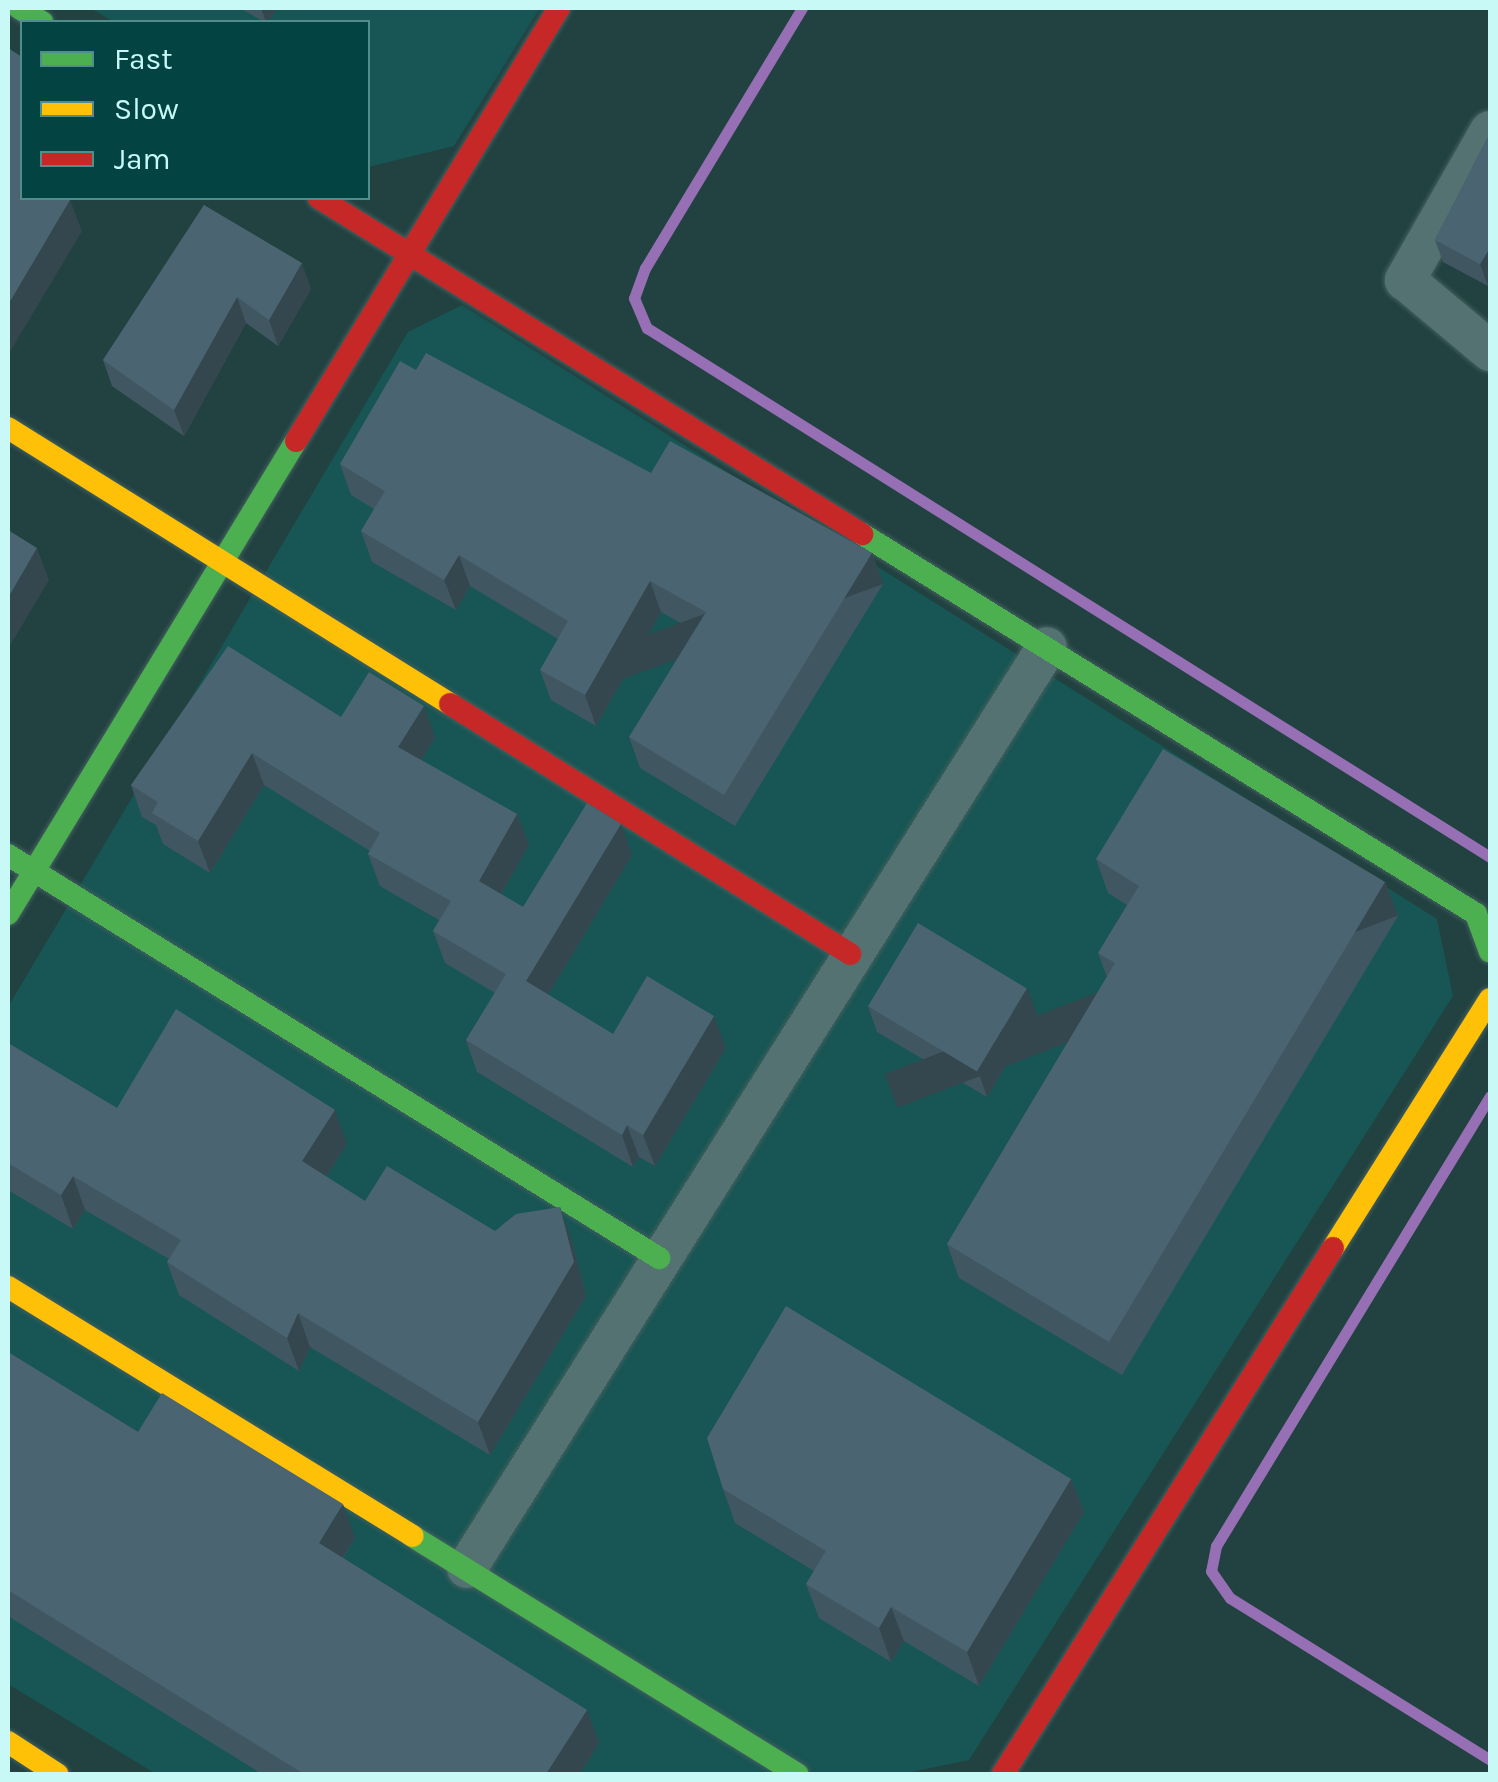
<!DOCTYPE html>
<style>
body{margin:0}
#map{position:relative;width:1498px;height:1782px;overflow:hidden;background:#214241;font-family:Karla,sans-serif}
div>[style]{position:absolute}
.built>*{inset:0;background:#175654}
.stream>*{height:11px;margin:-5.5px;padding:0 5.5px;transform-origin:5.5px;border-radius:5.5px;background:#976fb5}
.roads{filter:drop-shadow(0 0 2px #445f5e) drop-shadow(0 0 2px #445f5e)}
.street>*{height:40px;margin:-20px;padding:0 20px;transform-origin:20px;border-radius:20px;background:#537271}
.fast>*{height:22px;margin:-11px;padding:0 11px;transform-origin:11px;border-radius:11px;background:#4caf50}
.slow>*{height:22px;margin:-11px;padding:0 11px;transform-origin:11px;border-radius:11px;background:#ffc107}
.jam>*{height:22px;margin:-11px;padding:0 11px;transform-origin:11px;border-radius:11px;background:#c62828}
.wall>*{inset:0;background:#405761}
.shaded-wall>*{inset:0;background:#34474f;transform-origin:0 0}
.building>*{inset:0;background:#4a6571;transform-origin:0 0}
span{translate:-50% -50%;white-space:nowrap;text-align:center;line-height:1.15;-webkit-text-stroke:8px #034443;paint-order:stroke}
.frame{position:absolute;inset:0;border:10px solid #c9f9f6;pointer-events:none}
.legend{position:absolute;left:20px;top:20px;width:350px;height:180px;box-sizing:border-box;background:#034443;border:2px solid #528c8b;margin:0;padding:12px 18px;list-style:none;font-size:30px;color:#c9f9f6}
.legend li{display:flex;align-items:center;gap:20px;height:50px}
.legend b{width:50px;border:2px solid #528c8b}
</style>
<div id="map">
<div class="built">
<i style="clip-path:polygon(90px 8px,540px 8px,454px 146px,368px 167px,368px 22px,114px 22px)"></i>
<i style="clip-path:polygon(462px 305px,1437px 919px,1453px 996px,969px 1760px,902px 1774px,156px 1774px,8px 1684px,8px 1007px,408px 332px)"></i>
</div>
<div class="stream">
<i style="left:802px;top:8px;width:304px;rotate:121.1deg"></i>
<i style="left:645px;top:268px;width:32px;rotate:110deg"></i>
<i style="left:634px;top:298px;width:33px;rotate:67deg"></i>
<i style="left:647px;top:328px;width:995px;rotate:32.11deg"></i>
<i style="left:1490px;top:1096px;width:527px;rotate:121.34deg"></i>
<i style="left:1216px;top:1546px;width:25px;rotate:101deg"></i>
<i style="left:1211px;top:1571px;width:33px;rotate:55deg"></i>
<i style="left:1230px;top:1598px;width:306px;rotate:31.9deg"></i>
</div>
<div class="roads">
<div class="street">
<i style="left:1490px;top:131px;width:172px;rotate:119.7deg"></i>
<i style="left:1405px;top:280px;width:111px;rotate:39.9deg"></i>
<i style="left:467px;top:1568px;width:1088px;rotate:-57.8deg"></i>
</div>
<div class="fast">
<i style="left:19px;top:8px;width:27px;rotate:31deg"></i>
<i style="left:862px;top:534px;width:722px;rotate:31.75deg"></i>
<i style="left:1476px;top:914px;width:40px;rotate:69.8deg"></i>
<i style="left:8px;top:855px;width:766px;rotate:31.76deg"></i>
<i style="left:8px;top:914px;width:554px;rotate:-58.66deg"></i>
<i style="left:412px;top:1536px;width:453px;rotate:31.7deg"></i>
</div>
<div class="slow">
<i style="left:8px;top:428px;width:521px;rotate:31.98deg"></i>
<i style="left:1333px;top:1248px;width:294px;rotate:-57.8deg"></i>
<i style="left:8px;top:1287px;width:475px;rotate:31.6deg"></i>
<i style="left:8px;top:1742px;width:59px;rotate:33.1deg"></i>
</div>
<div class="jam">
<i style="left:319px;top:198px;width:639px;rotate:31.75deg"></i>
<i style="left:296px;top:441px;width:507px;rotate:-58.73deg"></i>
<i style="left:450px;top:704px;width:472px;rotate:32deg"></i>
<i style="left:1003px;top:1774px;width:621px;rotate:-57.9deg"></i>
</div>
</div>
<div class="wall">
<i style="clip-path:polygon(240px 8px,277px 8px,268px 22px,264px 22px)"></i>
<i style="clip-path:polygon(1490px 133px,1490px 282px,1488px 286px,1443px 262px,1435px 240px)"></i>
<i style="clip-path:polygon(204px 205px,311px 289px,278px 346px,246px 323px,184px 436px,112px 386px,103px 360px)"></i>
<i style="clip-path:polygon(416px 370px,651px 473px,872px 553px,883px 584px,735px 826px,640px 768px,629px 737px,695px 631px,661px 612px,596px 726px,551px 700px,540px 670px,558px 639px,470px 586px,456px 610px,372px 562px,361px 531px,374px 509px,351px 495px,340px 464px)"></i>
<i style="clip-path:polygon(341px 717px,435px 737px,421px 760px,517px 814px,529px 845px,501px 894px,523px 907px,632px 855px,548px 995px,613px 1034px,726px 1048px,655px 1166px,639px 1157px,633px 1167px,477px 1072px,466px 1040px,495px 993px,445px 963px,433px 931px,439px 920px,380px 886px,368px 854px,370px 851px,264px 785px,210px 873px,163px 844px,156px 825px,142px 817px,131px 785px)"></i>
<i style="clip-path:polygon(1096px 859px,1385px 882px,1398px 916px,1122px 1375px,959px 1278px,947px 1244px,1107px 977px,1098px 953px,1127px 905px,1108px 893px)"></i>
<i style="clip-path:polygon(868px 1006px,1037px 1014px,987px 1097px,877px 1032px)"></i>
<i style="clip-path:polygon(8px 1043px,117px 1108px,347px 1144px,326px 1177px,365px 1201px,495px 1231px,572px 1241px,586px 1296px,490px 1455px,310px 1347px,299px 1371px,179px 1295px,167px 1262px,169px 1259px,85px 1210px,73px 1229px,8px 1190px)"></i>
<i style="clip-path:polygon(8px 1352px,138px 1432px,355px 1538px,343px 1558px,587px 1710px,599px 1743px,580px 1774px,262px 1774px,8px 1616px)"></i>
<i style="clip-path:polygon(1071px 1479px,1084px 1512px,979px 1686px,904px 1641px,891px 1662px,819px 1618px,806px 1584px,814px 1571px,735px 1523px,723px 1489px)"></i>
</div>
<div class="shaded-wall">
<i style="clip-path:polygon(261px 8px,277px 8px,268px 22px,266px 22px)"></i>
<i style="clip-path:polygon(70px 200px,82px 231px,8px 355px,8px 305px)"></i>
<i style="clip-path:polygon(1490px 248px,1490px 282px,1488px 286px,1480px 264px)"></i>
<i style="clip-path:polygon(302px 263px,311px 289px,278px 346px,269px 320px)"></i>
<i style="clip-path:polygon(237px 297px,246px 323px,184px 436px,174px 410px)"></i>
<i style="clip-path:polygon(37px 548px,49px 580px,8px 649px,8px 598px)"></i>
<i style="left:872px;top:553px;width:33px;height:284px;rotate:70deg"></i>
<i style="clip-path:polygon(459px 555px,470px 586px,456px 610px,444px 580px)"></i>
<i style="clip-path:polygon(650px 581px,661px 612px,596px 726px,585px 695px)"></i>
<i style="clip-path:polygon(424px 706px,435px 737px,410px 779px,398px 747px)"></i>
<i style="clip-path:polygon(252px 753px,264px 785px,210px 873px,198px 841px)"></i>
<i style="clip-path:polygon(517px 814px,529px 845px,490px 913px,479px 881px)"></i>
<i style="clip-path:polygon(621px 824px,632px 855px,537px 1013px,526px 981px)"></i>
<i style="left:1385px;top:882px;width:36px;height:536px;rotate:69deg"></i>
<i style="clip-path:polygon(1027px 988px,1037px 1014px,987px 1097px,978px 1071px)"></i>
<i style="clip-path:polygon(714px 1016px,726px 1048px,655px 1166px,643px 1135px)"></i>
<i style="clip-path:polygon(335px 1110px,347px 1144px,314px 1195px,302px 1161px)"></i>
<i style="clip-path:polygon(627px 1125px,639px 1157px,633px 1167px,622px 1135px)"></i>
<i style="clip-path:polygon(73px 1176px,85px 1210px,73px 1229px,61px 1195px)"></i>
<i style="clip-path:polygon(560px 1207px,572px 1241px,586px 1296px,490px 1455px,478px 1422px)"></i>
<i style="clip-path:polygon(298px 1313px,310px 1347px,299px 1371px,287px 1338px)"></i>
<i style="clip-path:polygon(1071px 1479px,1084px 1512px,979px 1686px,967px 1652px)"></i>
<i style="clip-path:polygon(343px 1504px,355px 1538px,331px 1576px,319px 1543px)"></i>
<i style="clip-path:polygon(891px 1607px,904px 1641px,891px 1662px,879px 1628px)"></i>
<i style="clip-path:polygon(587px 1710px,599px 1743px,580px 1774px,546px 1774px)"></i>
</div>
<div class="building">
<i style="clip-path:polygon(8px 48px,22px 57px,22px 198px,66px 198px,70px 200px,8px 305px)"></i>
<i style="clip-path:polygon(1490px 133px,1490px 248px,1480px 264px,1435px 240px)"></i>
<i style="clip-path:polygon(204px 205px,302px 263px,269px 320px,237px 297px,174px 410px,103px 360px)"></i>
<i style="clip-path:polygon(426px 353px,651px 473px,670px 441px,872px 553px,724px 795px,629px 737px,706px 612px,650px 581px,585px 695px,540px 670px,568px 621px,459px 555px,444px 580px,361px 531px,385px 491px,340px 464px,400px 361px,416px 370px)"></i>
<i style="clip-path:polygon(8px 530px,37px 548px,8px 598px)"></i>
<i style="clip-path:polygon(228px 646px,341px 717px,369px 672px,424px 706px,398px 747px,517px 814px,479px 881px,523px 907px,587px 803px,621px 824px,526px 981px,613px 1034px,647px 976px,714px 1016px,643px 1135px,627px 1125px,622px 1135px,466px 1040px,506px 974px,433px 931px,451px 901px,368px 854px,380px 833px,252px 753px,198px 841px,152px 813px,158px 802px,131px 785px)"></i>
<i style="clip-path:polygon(1163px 749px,1385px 882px,1109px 1342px,947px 1244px,1115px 963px,1098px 953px,1139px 886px,1096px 859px)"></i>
<i style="left:918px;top:923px;width:127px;height:97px;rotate:31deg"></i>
<i style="clip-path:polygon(176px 1009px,335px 1110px,302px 1161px,365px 1201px,387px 1166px,495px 1231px,516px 1214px,560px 1207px,574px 1262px,478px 1422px,298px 1313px,287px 1338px,167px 1262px,181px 1240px,73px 1176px,61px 1195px,8px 1163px,8px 1043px,117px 1108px)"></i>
<i style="clip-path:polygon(786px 1306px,1071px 1479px,967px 1652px,891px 1607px,879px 1628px,806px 1584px,826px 1551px,723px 1489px,707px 1438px)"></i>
<i style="clip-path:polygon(8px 1352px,138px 1432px,162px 1393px,343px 1504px,319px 1543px,587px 1710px,546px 1774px,304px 1774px,8px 1590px)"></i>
</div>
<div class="frame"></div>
<ul class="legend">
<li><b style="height:12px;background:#4caf50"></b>Fast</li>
<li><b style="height:12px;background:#ffc107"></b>Slow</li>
<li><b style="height:12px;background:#c62828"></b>Jam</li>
</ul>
</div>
